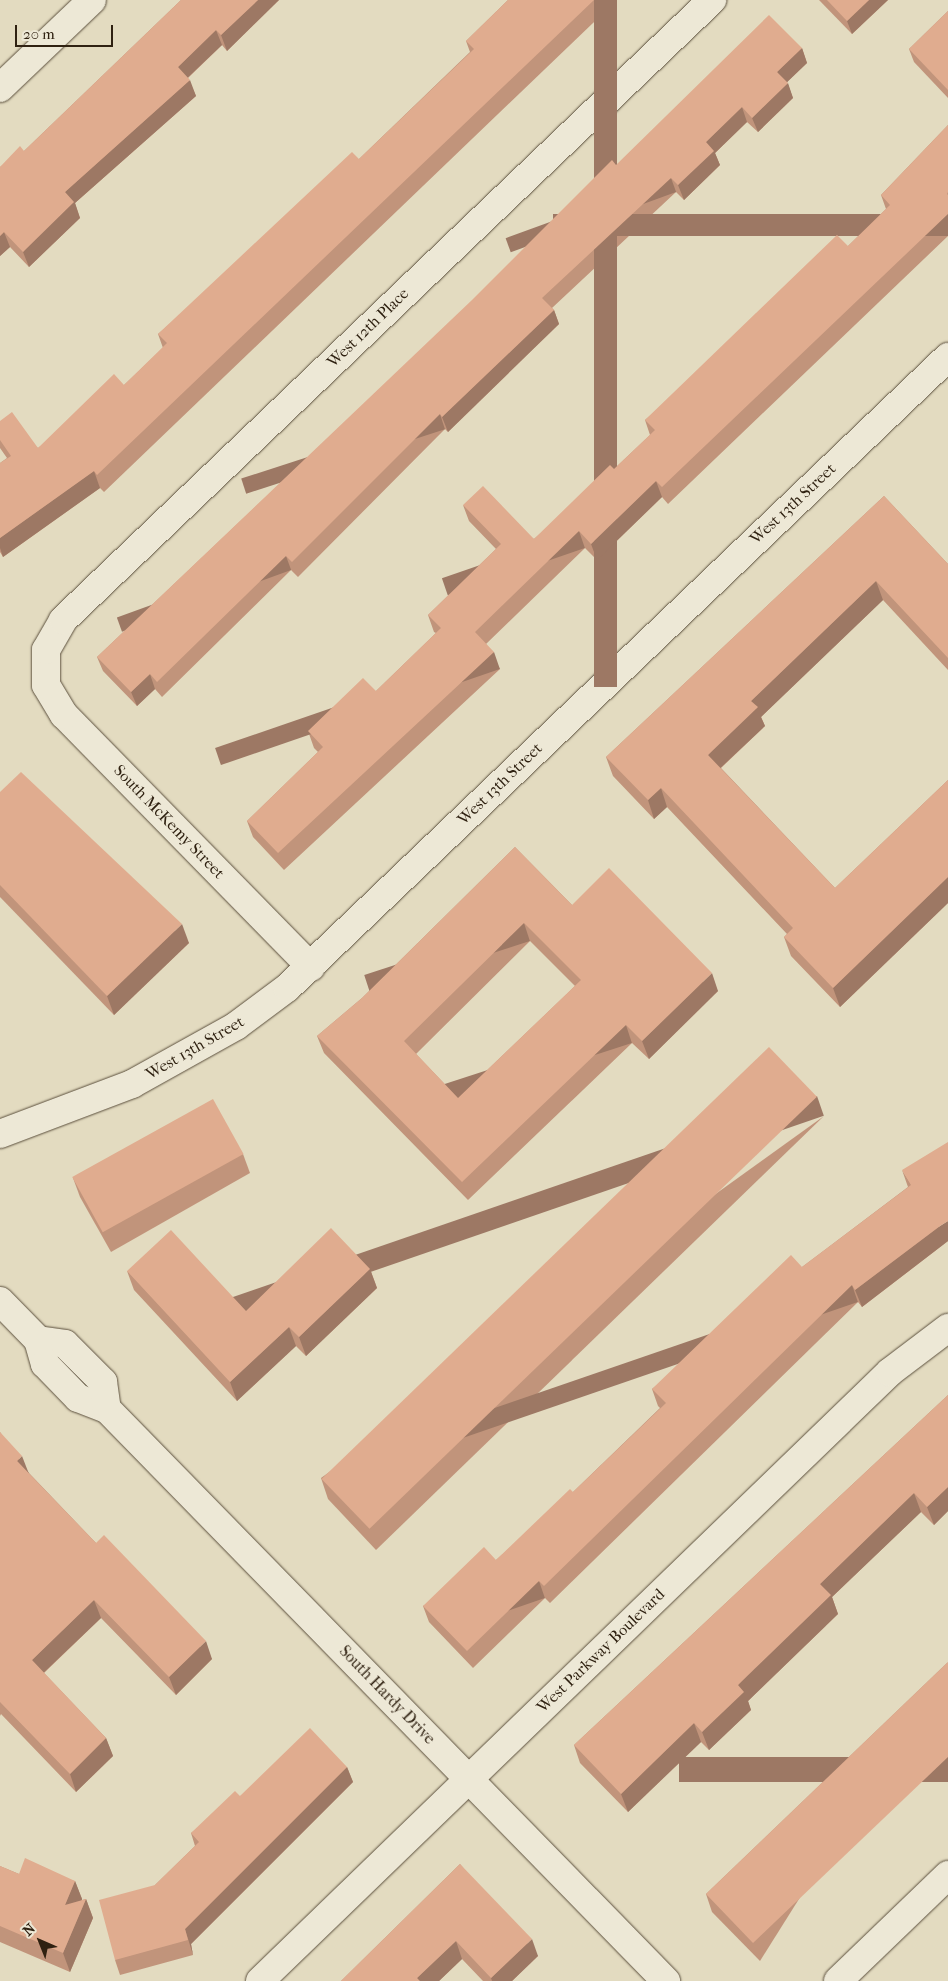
<!DOCTYPE html>
<style>
body{margin:0}
#map{position:relative;width:948px;height:1981px;overflow:hidden;background:#e3dbc0;font-family:"IM FELL French Canon",serif}
div>[style]{position:absolute}
.roads{filter:drop-shadow(0 0 1px #5c503d) drop-shadow(0 0 1px #5c503d)}
.minor>*{height:28px;margin:-14px;padding:0 14px;transform-origin:14px;border-radius:14px;background:#ede8d6}
.wall>*{inset:0;background:#c1947b}
.shaded-wall>*{inset:0;background:#9d7864;transform-origin:0 0}
.building>*{inset:0;background:#e0ac8f;transform-origin:0 0}
span{translate:-50% -50%;white-space:nowrap;text-align:center;line-height:1.15;-webkit-text-stroke:4px #ede8d6;paint-order:stroke}
.street-label{font-size:16px;color:#2f2111}
.north{position:absolute;left:15px;top:1916px;width:50px;height:50px;-webkit-text-stroke:4px #ede8d6;paint-order:stroke;rotate:316deg;font-size:14px;font-weight:700;line-height:20px;text-align:center;color:#2f2111}
.north::after{content:'';display:block;margin:auto;width:18px;height:22px;background:#2f2111;clip-path:polygon(50% 0,100% 100%,50% 72%,0 100%)}
.scale{position:absolute;left:15px;top:25px;width:98px;height:22px;box-sizing:border-box;border:2px solid #2f2111;border-top:0;padding-left:6px;font-size:15px;line-height:18px;white-space:nowrap;color:#2f2111;-webkit-text-stroke:4px #ede8d6;paint-order:stroke}
</style>
<div id="map">
<div class="roads">
<div class="minor">
<i style="left:0;top:88px;width:127px;rotate:-43.7deg"></i>
<i style="left:311px;top:967px;width:353px;rotate:-134.4deg"></i>
<i style="left:64px;top:715px;width:35px;rotate:-121deg"></i>
<i style="left:46px;top:685px;width:35px;rotate:-90deg"></i>
<i style="left:46px;top:650px;width:34px;rotate:-60deg"></i>
<i style="left:63px;top:620px;width:898px;rotate:-43.69deg"></i>
<i style="left:0;top:1134px;width:141px;rotate:-20.7deg"></i>
<i style="left:132px;top:1084px;width:119px;rotate:-29.1deg"></i>
<i style="left:236px;top:1026px;width:64px;rotate:-36.7deg"></i>
<i style="left:287px;top:988px;width:914px;rotate:-43.67deg"></i>
<i style="left:0;top:1301px;width:54px;rotate:45.7deg"></i>
<i style="left:38px;top:1340px;width:25px;rotate:74deg"></i>
<i style="left:45px;top:1364px;width:47px;rotate:45.9deg"></i>
<i style="left:78px;top:1398px;width:31px;rotate:21deg"></i>
<i style="left:107px;top:1409px;width:800px;rotate:45.66deg"></i>
<i style="left:38px;top:1340px;width:27px;rotate:8deg"></i>
<i style="left:65px;top:1344px;width:54px;rotate:45deg"></i>
<i style="left:103px;top:1382px;width:27px;rotate:82deg"></i>
<i style="left:260px;top:1981px;width:876px;rotate:-44.03deg"></i>
<i style="left:890px;top:1372px;width:73px;rotate:-37.2deg"></i>
<i style="left:838px;top:1981px;width:153px;rotate:-43.9deg"></i>
</div>
</div>
<div class="wall">
<i style="clip-path:polygon(181px 0,279px 0,227px 51px,222px 45px,188px 78px,196px 96px,75px 203px,80px 218px,29px 267px,10px 247px,0 256px,0 167px,24px 151px)"></i>
<i style="clip-path:polygon(508px 0,617px 0,104px 492px,100px 488px,3px 557px,0 552px,0 463px,7px 458px,0 448px,0 421px,38px 448px,124px 385px,163px 348px,158px 334px,359px 159px,470px 52px,466px 41px)"></i>
<i style="clip-path:polygon(819px 0,888px 0,852px 34px)"></i>
<i style="clip-path:polygon(948px 11px,948px 98px,914px 62px,909px 49px)"></i>
<i style="clip-path:polygon(802px 48px,807px 63px,787px 82px,793px 98px,758px 132px,747px 122px,715px 153px,720px 165px,684px 200px,676px 192px,552px 308px,554px 310px,559px 324px,448px 432px,445px 429px,298px 577px,291px 570px,162px 697px,155px 689px,137px 706px,103px 671px,97px 657px,616px 165px)"></i>
<i style="clip-path:polygon(948px 125px,948px 236px,668px 504px,662px 497px,597px 560px,585px 548px,486px 644px,500px 669px,284px 870px,253px 837px,247px 821px,318px 752px,314px 748px,308px 731px,376px 691px,436px 633px,434px 632px,428px 615px,496px 549px,469px 521px,463px 505px,534px 539px,614px 469px,650px 435px,645px 420px,848px 246px,886px 209px,881px 195px)"></i>
<i style="clip-path:polygon(884px 496px,948px 564px,948px 670px,883px 600px,761px 717px,765px 726px,721px 768px,835px 888px,948px 780px,948px 903px,840px 1007px,791px 956px,784px 937px,787px 934px,667px 807px,654px 819px,613px 776px,606px 757px)"></i>
<i style="clip-path:polygon(0 792px,189px 943px,114px 1015px,0 897px)"></i>
<i style="clip-path:polygon(evenodd,515px 847px,572px 905px,718px 991px,649px 1059px,632px 1043px,468px 1200px,324px 1053px,317px 1036px,362px 998px,515px 847px,530px 941px,575px 986px,458px 1098px,416px 1054px,530px 941px)"></i>
<i style="clip-path:polygon(824px 1116px,376px 1550px,328px 1499px,321px 1478px)"></i>
<i style="clip-path:polygon(243px 1154px,250px 1173px,111px 1252px,80px 1197px,73px 1178px)"></i>
<i style="clip-path:polygon(902px 1170px,948px 1241px,862px 1307px,858px 1302px,550px 1603px,545px 1598px,473px 1668px,429px 1622px,423px 1606px,496px 1560px,573px 1492px,660px 1408px,658px 1406px,652px 1389px,802px 1267px,908px 1187px)"></i>
<i style="clip-path:polygon(370px 1269px,377px 1288px,306px 1356px,296px 1346px,237px 1401px,134px 1290px,127px 1271px,246px 1311px)"></i>
<i style="clip-path:polygon(948px 1395px,948px 1511px,934px 1525px,921px 1512px,832px 1597px,838px 1614px,748px 1701px,751px 1710px,709px 1750px,701px 1742px,628px 1812px,580px 1763px,574px 1745px)"></i>
<i style="clip-path:polygon(0 1432px,29px 1473px,96px 1543px,212px 1659px,176px 1695px,101px 1618px,44px 1673px,106px 1738px,113px 1756px,76px 1792px,1px 1714px,0 1716px)"></i>
<i style="clip-path:polygon(948px 1662px,760px 1961px,712px 1912px,706px 1894px)"></i>
<i style="clip-path:polygon(347px 1767px,353px 1782px,191px 1944px,193px 1955px,120px 1975px,115px 1960px,155px 1885px,195px 1846px,191px 1833px,240px 1796px)"></i>
<i style="clip-path:polygon(460px 1864px,538px 1956px,512px 1981px,483px 1981px,462px 1959px,439px 1981px,341px 1981px)"></i>
<i style="clip-path:polygon(0 1866px,19px 1874px,75px 1881px,82px 1899px,82px 1900px,86px 1899px,93px 1918px,70px 1972px,0 1942px)"></i>
</div>
<div class="shaded-wall">
<i style="clip-path:polygon(258px 0,279px 0,227px 51px,221px 35px)"></i>
<i style="left:594px;top:0;width:23px;height:687px"></i>
<i style="clip-path:polygon(869px 0,888px 0,852px 34px,847px 21px)"></i>
<i style="clip-path:polygon(216px 30px,222px 45px,183px 82px,178px 67px)"></i>
<i style="clip-path:polygon(802px 48px,807px 63px,783px 86px,777px 72px)"></i>
<i style="clip-path:polygon(190px 80px,196px 96px,75px 203px,80px 218px,29px 267px,23px 252px,65px 192px)"></i>
<i style="clip-path:polygon(788px 83px,793px 98px,758px 132px,752px 118px)"></i>
<i style="clip-path:polygon(742px 107px,747px 122px,715px 153px,720px 165px,684px 200px,678px 185px,706px 142px)"></i>
<i style="left:671px;top:178px;width:15px;height:176px;rotate:70deg"></i>
<i style="left:948px;top:214px;width:22px;height:395px;rotate:90deg"></i>
<i style="clip-path:polygon(4px 232px,10px 247px,0 256px,0 236px)"></i>
<i style="clip-path:polygon(554px 310px,559px 324px,448px 432px,442px 417px)"></i>
<i style="left:440px;top:414px;width:16px;height:209px;rotate:72deg"></i>
<i style="clip-path:polygon(94px 471px,100px 488px,3px 557px,0 548px,0 538px)"></i>
<i style="clip-path:polygon(656px 481px,662px 497px,597px 560px,591px 544px)"></i>
<i style="left:579px;top:531px;width:18px;height:145px;rotate:71deg"></i>
<i style="left:286px;top:556px;width:15px;height:180px;rotate:70deg"></i>
<i style="clip-path:polygon(876px 581px,883px 600px,761px 717px,765px 726px,715px 773px,708px 755px,751px 701px)"></i>
<i style="left:494px;top:652px;width:18px;height:295px;rotate:71deg"></i>
<i style="clip-path:polygon(150px 674px,155px 689px,137px 706px,131px 692px)"></i>
<i style="clip-path:polygon(661px 788px,667px 807px,654px 819px,648px 800px)"></i>
<i style="clip-path:polygon(948px 877px,948px 903px,840px 1007px,833px 988px)"></i>
<i style="left:524px;top:923px;width:19px;height:168px;rotate:72deg"></i>
<i style="clip-path:polygon(182px 924px,189px 943px,114px 1015px,107px 996px)"></i>
<i style="clip-path:polygon(712px 973px,718px 991px,649px 1059px,642px 1041px)"></i>
<i style="left:626px;top:1025px;width:19px;height:227px;rotate:72deg"></i>
<i style="left:817px;top:1096px;width:21px;height:623px;rotate:71deg"></i>
<i style="clip-path:polygon(948px 1221px,948px 1241px,862px 1307px,855px 1290px,940px 1226px)"></i>
<i style="clip-path:polygon(370px 1269px,377px 1288px,306px 1356px,299px 1337px)"></i>
<i style="left:852px;top:1285px;width:18px;height:431px;rotate:71deg"></i>
<i style="clip-path:polygon(289px 1327px,296px 1346px,237px 1401px,230px 1382px)"></i>
<i style="clip-path:polygon(22px 1456px,29px 1474px,17px 1461px)"></i>
<i style="clip-path:polygon(948px 1487px,948px 1511px,934px 1525px,927px 1507px)"></i>
<i style="clip-path:polygon(914px 1493px,921px 1512px,832px 1597px,838px 1614px,748px 1701px,751px 1710px,709px 1750px,702px 1732px,738px 1685px,820px 1584px)"></i>
<i style="left:539px;top:1581px;width:18px;height:100px;rotate:71deg"></i>
<i style="clip-path:polygon(94px 1600px,101px 1618px,38px 1678px,32px 1660px)"></i>
<i style="clip-path:polygon(206px 1641px,212px 1659px,176px 1695px,169px 1677px)"></i>
<i style="clip-path:polygon(694px 1723px,701px 1742px,628px 1812px,621px 1794px)"></i>
<i style="clip-path:polygon(106px 1738px,113px 1756px,76px 1792px,70px 1774px)"></i>
<i style="left:948px;top:1757px;width:25px;height:269px;rotate:90deg"></i>
<i style="clip-path:polygon(347px 1767px,353px 1782px,191px 1944px,193px 1955px,185px 1929px)"></i>
<i style="clip-path:polygon(75px 1881px,82px 1899px,72px 1924px,65px 1905px)"></i>
<i style="clip-path:polygon(86px 1899px,93px 1918px,70px 1972px,63px 1953px)"></i>
<i style="clip-path:polygon(532px 1939px,538px 1956px,512px 1981px,492px 1981px,491px 1978px)"></i>
<i style="clip-path:polygon(456px 1941px,462px 1959px,439px 1981px,418px 1981px,417px 1978px)"></i>
</div>
<div class="building">
<i style="clip-path:polygon(181px 0,258px 0,221px 35px,216px 30px,178px 67px,190px 80px,65px 192px,74px 202px,23px 252px,4px 232px,0 236px,0 167px,20px 146px,24px 151px)"></i>
<i style="clip-path:polygon(508px 0,594px 0,97px 475px,94px 471px,0 538px,0 463px,11px 456px,0 440px,0 421px,12px 412px,38px 448px,114px 374px,124px 385px,167px 343px,158px 334px,352px 152px,359px 159px,474px 49px,466px 41px)"></i>
<i style="clip-path:polygon(827px 0,869px 0,847px 21px)"></i>
<i style="clip-path:polygon(948px 11px,948px 90px,909px 49px)"></i>
<i style="clip-path:polygon(769px 15px,802px 48px,777px 72px,788px 83px,752px 118px,742px 107px,706px 142px,714px 151px,678px 185px,671px 178px,542px 298px,554px 310px,442px 417px,440px 414px,292px 562px,286px 556px,157px 682px,150px 674px,131px 692px,97px 657px,472px 300px,612px 160px,616px 165px)"></i>
<i style="clip-path:polygon(948px 125px,948px 192px,947px 194px,948px 195px,948px 214px,662px 487px,656px 481px,591px 544px,579px 531px,475px 632px,494px 652px,278px 853px,247px 821px,323px 747px,308px 731px,363px 678px,376px 691px,441px 628px,428px 615px,501px 544px,463px 505px,483px 486px,534px 539px,610px 465px,614px 469px,655px 430px,645px 420px,837px 235px,848px 246px,890px 205px,881px 195px)"></i>
<i style="clip-path:polygon(884px 496px,948px 564px,948px 658px,876px 581px,751px 701px,758px 707px,708px 755px,835px 888px,948px 780px,948px 877px,833px 988px,784px 937px,793px 928px,661px 788px,648px 800px,606px 757px)"></i>
<i style="clip-path:polygon(21px 772px,182px 924px,107px 996px,0 885px,0 792px)"></i>
<i style="clip-path:polygon(evenodd,515px 847px,572px 905px,609px 868px,712px 973px,642px 1041px,626px 1025px,462px 1182px,317px 1036px,362px 998px,515px 847px,524px 923px,581px 980px,458px 1098px,404px 1041px,524px 923px)"></i>
<i style="left:769px;top:1047px;width:69px;height:622px;rotate:46deg"></i>
<i style="left:213px;top:1099px;width:63px;height:161px;rotate:61deg"></i>
<i style="clip-path:polygon(948px 1142px,948px 1221px,940px 1226px,855px 1290px,852px 1285px,544px 1586px,539px 1581px,467px 1651px,423px 1606px,484px 1547px,496px 1560px,570px 1489px,573px 1492px,666px 1403px,652px 1389px,791px 1255px,802px 1267px,911px 1185px,902px 1170px)"></i>
<i style="clip-path:polygon(331px 1228px,370px 1269px,299px 1337px,289px 1327px,230px 1382px,127px 1271px,171px 1230px,246px 1311px)"></i>
<i style="clip-path:polygon(948px 1395px,948px 1487px,927px 1507px,914px 1493px,820px 1584px,831px 1595px,738px 1685px,744px 1692px,702px 1732px,694px 1723px,621px 1794px,574px 1745px)"></i>
<i style="clip-path:polygon(0 1432px,22px 1456px,17px 1461px,96px 1543px,104px 1535px,206px 1641px,169px 1677px,94px 1600px,32px 1660px,106px 1738px,70px 1774px,0 1702px)"></i>
<i style="clip-path:polygon(948px 1662px,948px 1757px,753px 1943px,706px 1894px)"></i>
<i style="clip-path:polygon(310px 1728px,347px 1767px,185px 1929px,188px 1940px,115px 1960px,99px 1900px,155px 1885px,199px 1842px,191px 1833px,235px 1791px,240px 1796px)"></i>
<i style="clip-path:polygon(25px 1858px,75px 1881px,65px 1905px,86px 1899px,63px 1953px,0 1926px,0 1866px,19px 1874px)"></i>
<i style="clip-path:polygon(460px 1864px,532px 1939px,491px 1978px,456px 1941px,417px 1978px,420px 1981px,341px 1981px)"></i>
</div>
<div class="street-label">
<span style="left:368px;top:328px;rotate:-44deg">West 12th Place</span>
<span style="left:793px;top:504px;rotate:-43deg">West 13th Street</span>
<span style="left:500px;top:784px;rotate:-44deg">West 13th Street</span>
<span style="left:169px;top:822px;rotate:46deg">South McKemy Street</span>
<span style="left:195px;top:1048px;rotate:-30deg">West 13th Street</span>
<span style="left:601px;top:1651px;rotate:-44deg">West Parkway Boulevard</span>
<span style="left:387px;top:1695px;rotate:46deg">South Hardy Drive</span>
</div>
<div class="north">N</div>
<div class="scale">20 m</div>
</div>
